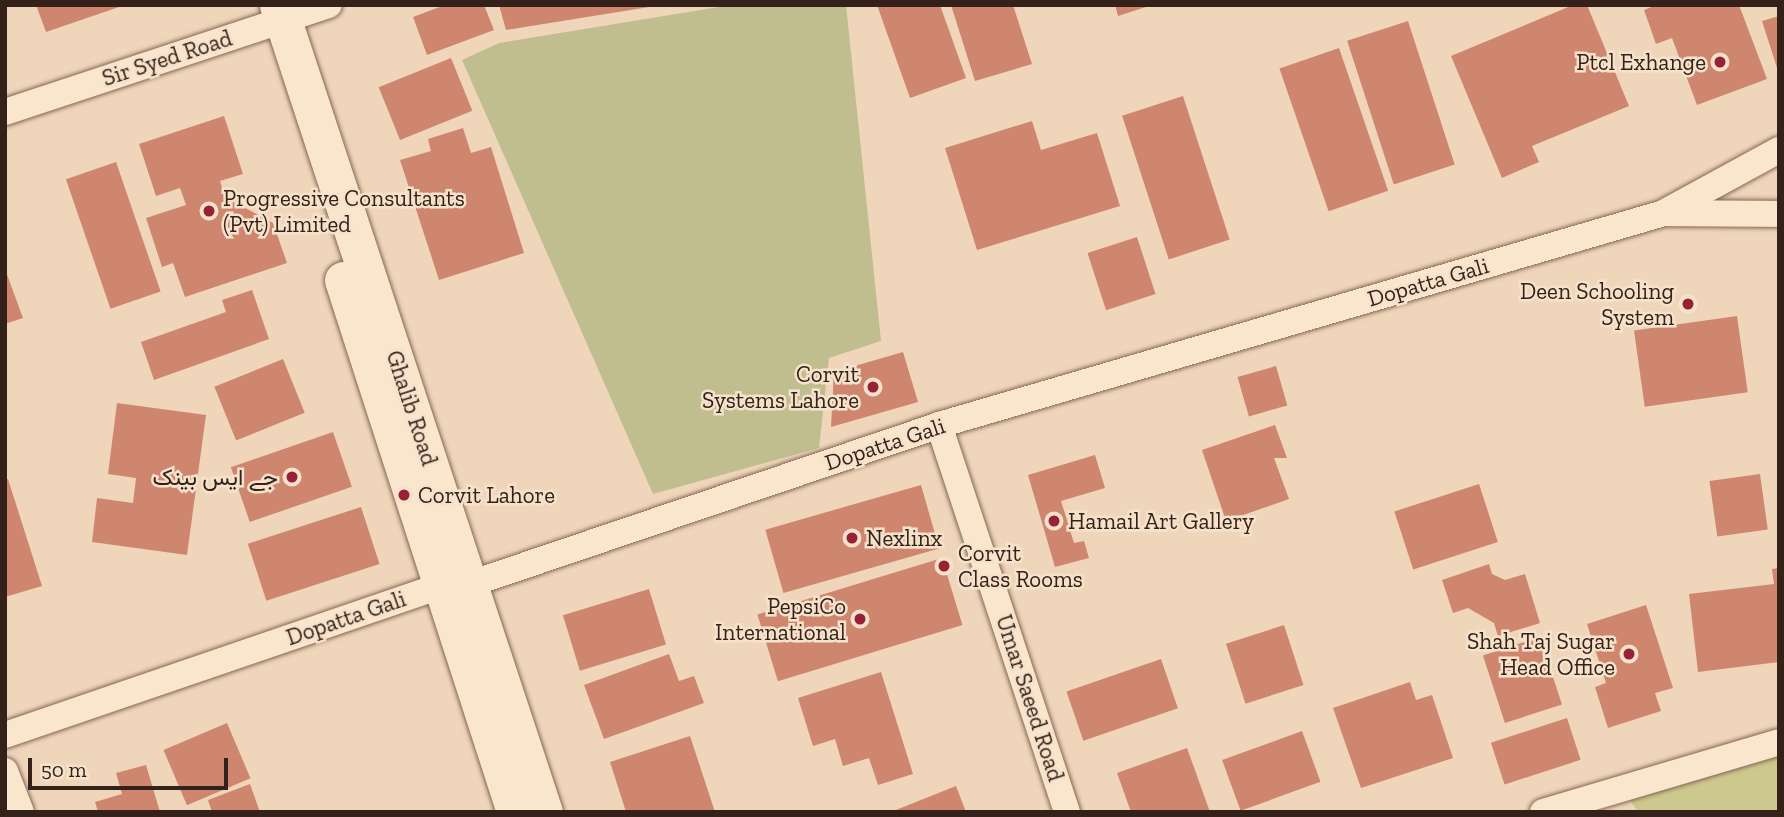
<!DOCTYPE html>
<meta charset="utf-8">
<style>
body{margin:0}
#map{position:relative;width:1784px;height:817px;overflow:hidden;background:#efd6ba;font-family:"Zilla Slab",Vazirmatn,serif}
div>[style]{position:absolute}
.green>*{inset:0;background:#cdc98e}
.cemetery>*{inset:0;background:#c0be8f}
.building>*{inset:0;background:#cf866e;transform-origin:0 0}
.roads{filter:drop-shadow(0 0 2px #866654) drop-shadow(0 0 2px #866654)}
.street>*{height:26px;margin:-13px;padding:0 13px;transform-origin:13px;border-radius:13px;background:#fae5cd}
.secondary>*{height:37px;margin:-18.5px;padding:0 18.5px;transform-origin:18.5px;border-radius:18.5px;background:#fae5cd}
.dots>*{width:19px;height:19px;translate:-50% -50%;box-sizing:border-box;border:4px solid #f6e2ca;border-radius:50%}
span{translate:-50% -50%;white-space:nowrap;text-align:center;line-height:1.15;-webkit-text-stroke:5px #f6e2ca;paint-order:stroke}
.street-label{font-size:23px;color:#34221a}
.poi-label{font-size:23px;color:#34221a}
.right{translate:-100% -50%;text-align:right}
.left{translate:0 -50%;text-align:left}
.frame{position:absolute;inset:0;border:7px solid #34221a;pointer-events:none}
.scale{position:absolute;left:28px;top:758px;width:200px;height:32px;box-sizing:border-box;border:4px solid #34221a;border-top:0;padding-left:9px;font-size:21px;line-height:24px;white-space:nowrap;color:#34221a;-webkit-text-stroke:5px #f6e2ca;paint-order:stroke}
</style>
<div id="map">
<div class="green">
<i style="clip-path:polygon(1779px 756px,1779px 812px,1638px 812px,1630px 800px)"></i>
</div>
<div class="cemetery">
<i style="clip-path:polygon(731px 5px,846px 5px,881px 341px,829px 358px,819px 448px,653px 494px,462px 60px,499px 43px)"></i>
</div>
<div class="building">
<i style="clip-path:polygon(36px 5px,121px 5px,122px 6px,46px 32px)"></i>
<i style="clip-path:polygon(445px 5px,484px 5px,494px 30px,427px 55px,413px 17px)"></i>
<i style="clip-path:polygon(499px 5px,648px 5px,649px 7px,506px 30px)"></i>
<i style="clip-path:polygon(877px 5px,940px 5px,966px 78px,910px 98px)"></i>
<i style="clip-path:polygon(951px 5px,1013px 5px,1032px 64px,975px 81px)"></i>
<i style="clip-path:polygon(1115px 5px,1149px 5px,1149px 6px,1118px 16px)"></i>
<i style="clip-path:polygon(1573px 5px,1587px 5px,1629px 106px,1532px 146px,1539px 162px,1502px 178px,1451px 56px)"></i>
<i style="clip-path:polygon(1656px 5px,1739px 5px,1767px 79px,1697px 105px,1672px 38px,1656px 44px,1644px 10px)"></i>
<i style="clip-path:polygon(1779px 16px,1779px 71px,1778px 71px,1762px 21px)"></i>
<i style="left:1408px;top:21px;width:151px;height:64px;rotate:72deg"></i>
<i style="left:1339px;top:48px;width:151px;height:63px;rotate:71deg"></i>
<i style="left:451px;top:58px;width:57px;height:78px;rotate:68deg"></i>
<i style="left:1183px;top:96px;width:151px;height:64px;rotate:72deg"></i>
<i style="clip-path:polygon(224px 116px,243px 174px,220px 181px,225px 197px,273px 223px,287px 263px,185px 297px,173px 263px,162px 267px,146px 218px,186px 205px,180px 188px,156px 196px,139px 144px)"></i>
<i style="clip-path:polygon(1032px 121px,1041px 150px,1097px 133px,1120px 206px,977px 250px,945px 148px)"></i>
<i style="clip-path:polygon(463px 128px,471px 153px,491px 147px,524px 253px,439px 280px,400px 160px,431px 151px,428px 139px)"></i>
<i style="left:116px;top:162px;width:137px;height:53px;rotate:71deg"></i>
<i style="left:1137px;top:237px;width:60px;height:52px;rotate:72deg"></i>
<i style="clip-path:polygon(5px 269px,23px 318px,5px 324px)"></i>
<i style="clip-path:polygon(252px 290px,269px 339px,154px 380px,141px 342px,226px 312px,222px 300px)"></i>
<i style="left:1737px;top:316px;width:77px;height:104px;rotate:82deg"></i>
<i style="clip-path:polygon(903px 352px,918px 402px,831px 427px,834px 372px)"></i>
<i style="left:283px;top:359px;width:58px;height:74px;rotate:68deg"></i>
<i style="left:1276px;top:366px;width:41px;height:40px;rotate:74deg"></i>
<i style="clip-path:polygon(117px 403px,206px 415px,187px 555px,92px 542px,97px 498px,133px 503px,136px 478px,108px 474px)"></i>
<i style="clip-path:polygon(1275px 425px,1287px 458px,1274px 458px,1289px 499px,1226px 521px,1202px 450px)"></i>
<i style="left:333px;top:432px;width:58px;height:108px;rotate:71deg"></i>
<i style="clip-path:polygon(1095px 455px,1105px 488px,1061px 501px,1074px 543px,1084px 541px,1089px 558px,1055px 567px,1028px 475px)"></i>
<i style="left:1760px;top:474px;width:56px;height:51px;rotate:82deg"></i>
<i style="clip-path:polygon(8px 479px,42px 586px,5px 597px,5px 480px)"></i>
<i style="left:1479px;top:484px;width:61px;height:89px;rotate:72deg"></i>
<i style="left:921px;top:485px;width:66px;height:162px;rotate:74deg"></i>
<i style="left:361px;top:507px;width:60px;height:119px;rotate:72deg"></i>
<i style="left:942px;top:558px;width:70px;height:193px;rotate:73deg"></i>
<i style="clip-path:polygon(1489px 564px,1492px 574px,1505px 580px,1525px 574px,1540px 623px,1498px 636px,1494px 623px,1468px 608px,1453px 613px,1442px 580px)"></i>
<i style="clip-path:polygon(1779px 568px,1779px 662px,1698px 672px,1689px 594px,1774px 584px,1772px 569px)"></i>
<i style="left:649px;top:589px;width:58px;height:90px;rotate:73deg"></i>
<i style="clip-path:polygon(1646px 605px,1673px 688px,1655px 693px,1661px 711px,1608px 728px,1595px 687px,1606px 683px,1587px 624px)"></i>
<i style="left:1284px;top:625px;width:63px;height:61px;rotate:72deg"></i>
<i style="left:1540px;top:637px;width:71px;height:60px;rotate:72deg"></i>
<i style="clip-path:polygon(669px 654px,679px 681px,694px 676px,704px 703px,604px 739px,584px 685px)"></i>
<i style="left:1161px;top:659px;width:52px;height:100px;rotate:71deg"></i>
<i style="clip-path:polygon(881px 672px,913px 774px,878px 785px,869px 758px,843px 766px,835px 739px,813px 746px,798px 698px)"></i>
<i style="clip-path:polygon(1410px 682px,1416px 700px,1432px 695px,1453px 758px,1361px 788px,1333px 708px)"></i>
<i style="left:1567px;top:718px;width:44px;height:80px;rotate:72deg"></i>
<i style="left:227px;top:723px;width:60px;height:69px;rotate:67deg"></i>
<i style="left:1302px;top:731px;width:54px;height:85px;rotate:70deg"></i>
<i style="clip-path:polygon(690px 736px,715px 812px,626px 812px,610px 762px)"></i>
<i style="clip-path:polygon(1187px 748px,1210px 812px,1131px 812px,1117px 773px)"></i>
<i style="clip-path:polygon(146px 765px,160px 812px,98px 812px,95px 802px,122px 794px,116px 773px)"></i>
<i style="clip-path:polygon(250px 784px,260px 812px,212px 812px,208px 800px)"></i>
<i style="clip-path:polygon(956px 786px,966px 812px,891px 812px)"></i>
</div>
<div class="roads">
<div class="street">
<i style="left:5px;top:112px;width:341px;rotate:-18.3deg"></i>
<i style="left:1667px;top:211px;width:128px;rotate:-28.6deg"></i>
<i style="left:939px;top:425px;width:408px;rotate:71.7deg"></i>
<i style="left:5px;top:735px;width:462px;rotate:-18.9deg"></i>
<i style="left:442px;top:585px;width:28px;rotate:-2deg"></i>
<i style="left:470px;top:584px;width:495px;rotate:-18.7deg"></i>
<i style="left:939px;top:425px;width:755px;rotate:-16.3deg"></i>
<i style="left:1664px;top:213px;width:115px;rotate:0.5deg"></i>
<i style="left:5px;top:771px;width:44px;rotate:68.7deg"></i>
<i style="left:1543px;top:812px;width:246px;rotate:-16.5deg"></i>
</div>
<div class="secondary">
<i style="left:278px;top:5px;width:850px;rotate:71.76deg"></i>
<i style="left:343px;top:280px;width:559px;rotate:72.08deg"></i>
</div>
</div>
<div class="dots">
<i style="left:1720px;top:62px;background:#972236"></i>
<i style="left:209px;top:211px;background:#972236"></i>
<i style="left:1688px;top:304px;background:#972236"></i>
<i style="left:873px;top:387px;background:#972236"></i>
<i style="left:292px;top:477px;background:#972236"></i>
<i style="left:404px;top:495px;background:#972236"></i>
<i style="left:1054px;top:521px;background:#972236"></i>
<i style="left:852px;top:538px;background:#972236"></i>
<i style="left:944px;top:566px;background:#972236"></i>
<i style="left:860px;top:619px;background:#972236"></i>
<i style="left:1629px;top:654px;background:#972236"></i>
</div>
<div class="street-label">
<span style="left:167px;top:58px;rotate:-18deg">Sir Syed Road</span>
<span style="left:1428px;top:282px;rotate:-16deg">Dopatta Gali</span>
<span style="left:412px;top:408px;rotate:72deg">Ghalib Road</span>
<span style="left:885px;top:444px;rotate:-18deg">Dopatta Gali</span>
<span style="left:346px;top:618px;rotate:-19deg">Dopatta Gali</span>
<span style="left:1030px;top:698px;rotate:72deg">Umar Saeed Road</span>
</div>
<div class="poi-label">
<span class="right" style="left:1706px;top:62px">Ptcl Exhange</span>
<span class="left" style="left:223px;top:211px">Progressive Consultants<br>(Pvt) Limited</span>
<span class="right" style="left:1674px;top:304px">Deen Schooling<br>System</span>
<span class="right" style="left:859px;top:387px">Corvit<br>Systems Lahore</span>
<span class="right" style="left:278px;top:477px">جے ایس بینک</span>
<span class="left" style="left:418px;top:495px">Corvit Lahore</span>
<span class="left" style="left:1068px;top:521px">Hamail Art Gallery</span>
<span class="left" style="left:866px;top:538px">Nexlinx</span>
<span class="left" style="left:958px;top:566px">Corvit<br>Class Rooms</span>
<span class="right" style="left:846px;top:619px">PepsiCo<br>International</span>
<span class="right" style="left:1615px;top:654px">Shah Taj Sugar<br>Head Office</span>
</div>
<div class="frame"></div>
<div class="scale">50 m</div>
</div>
